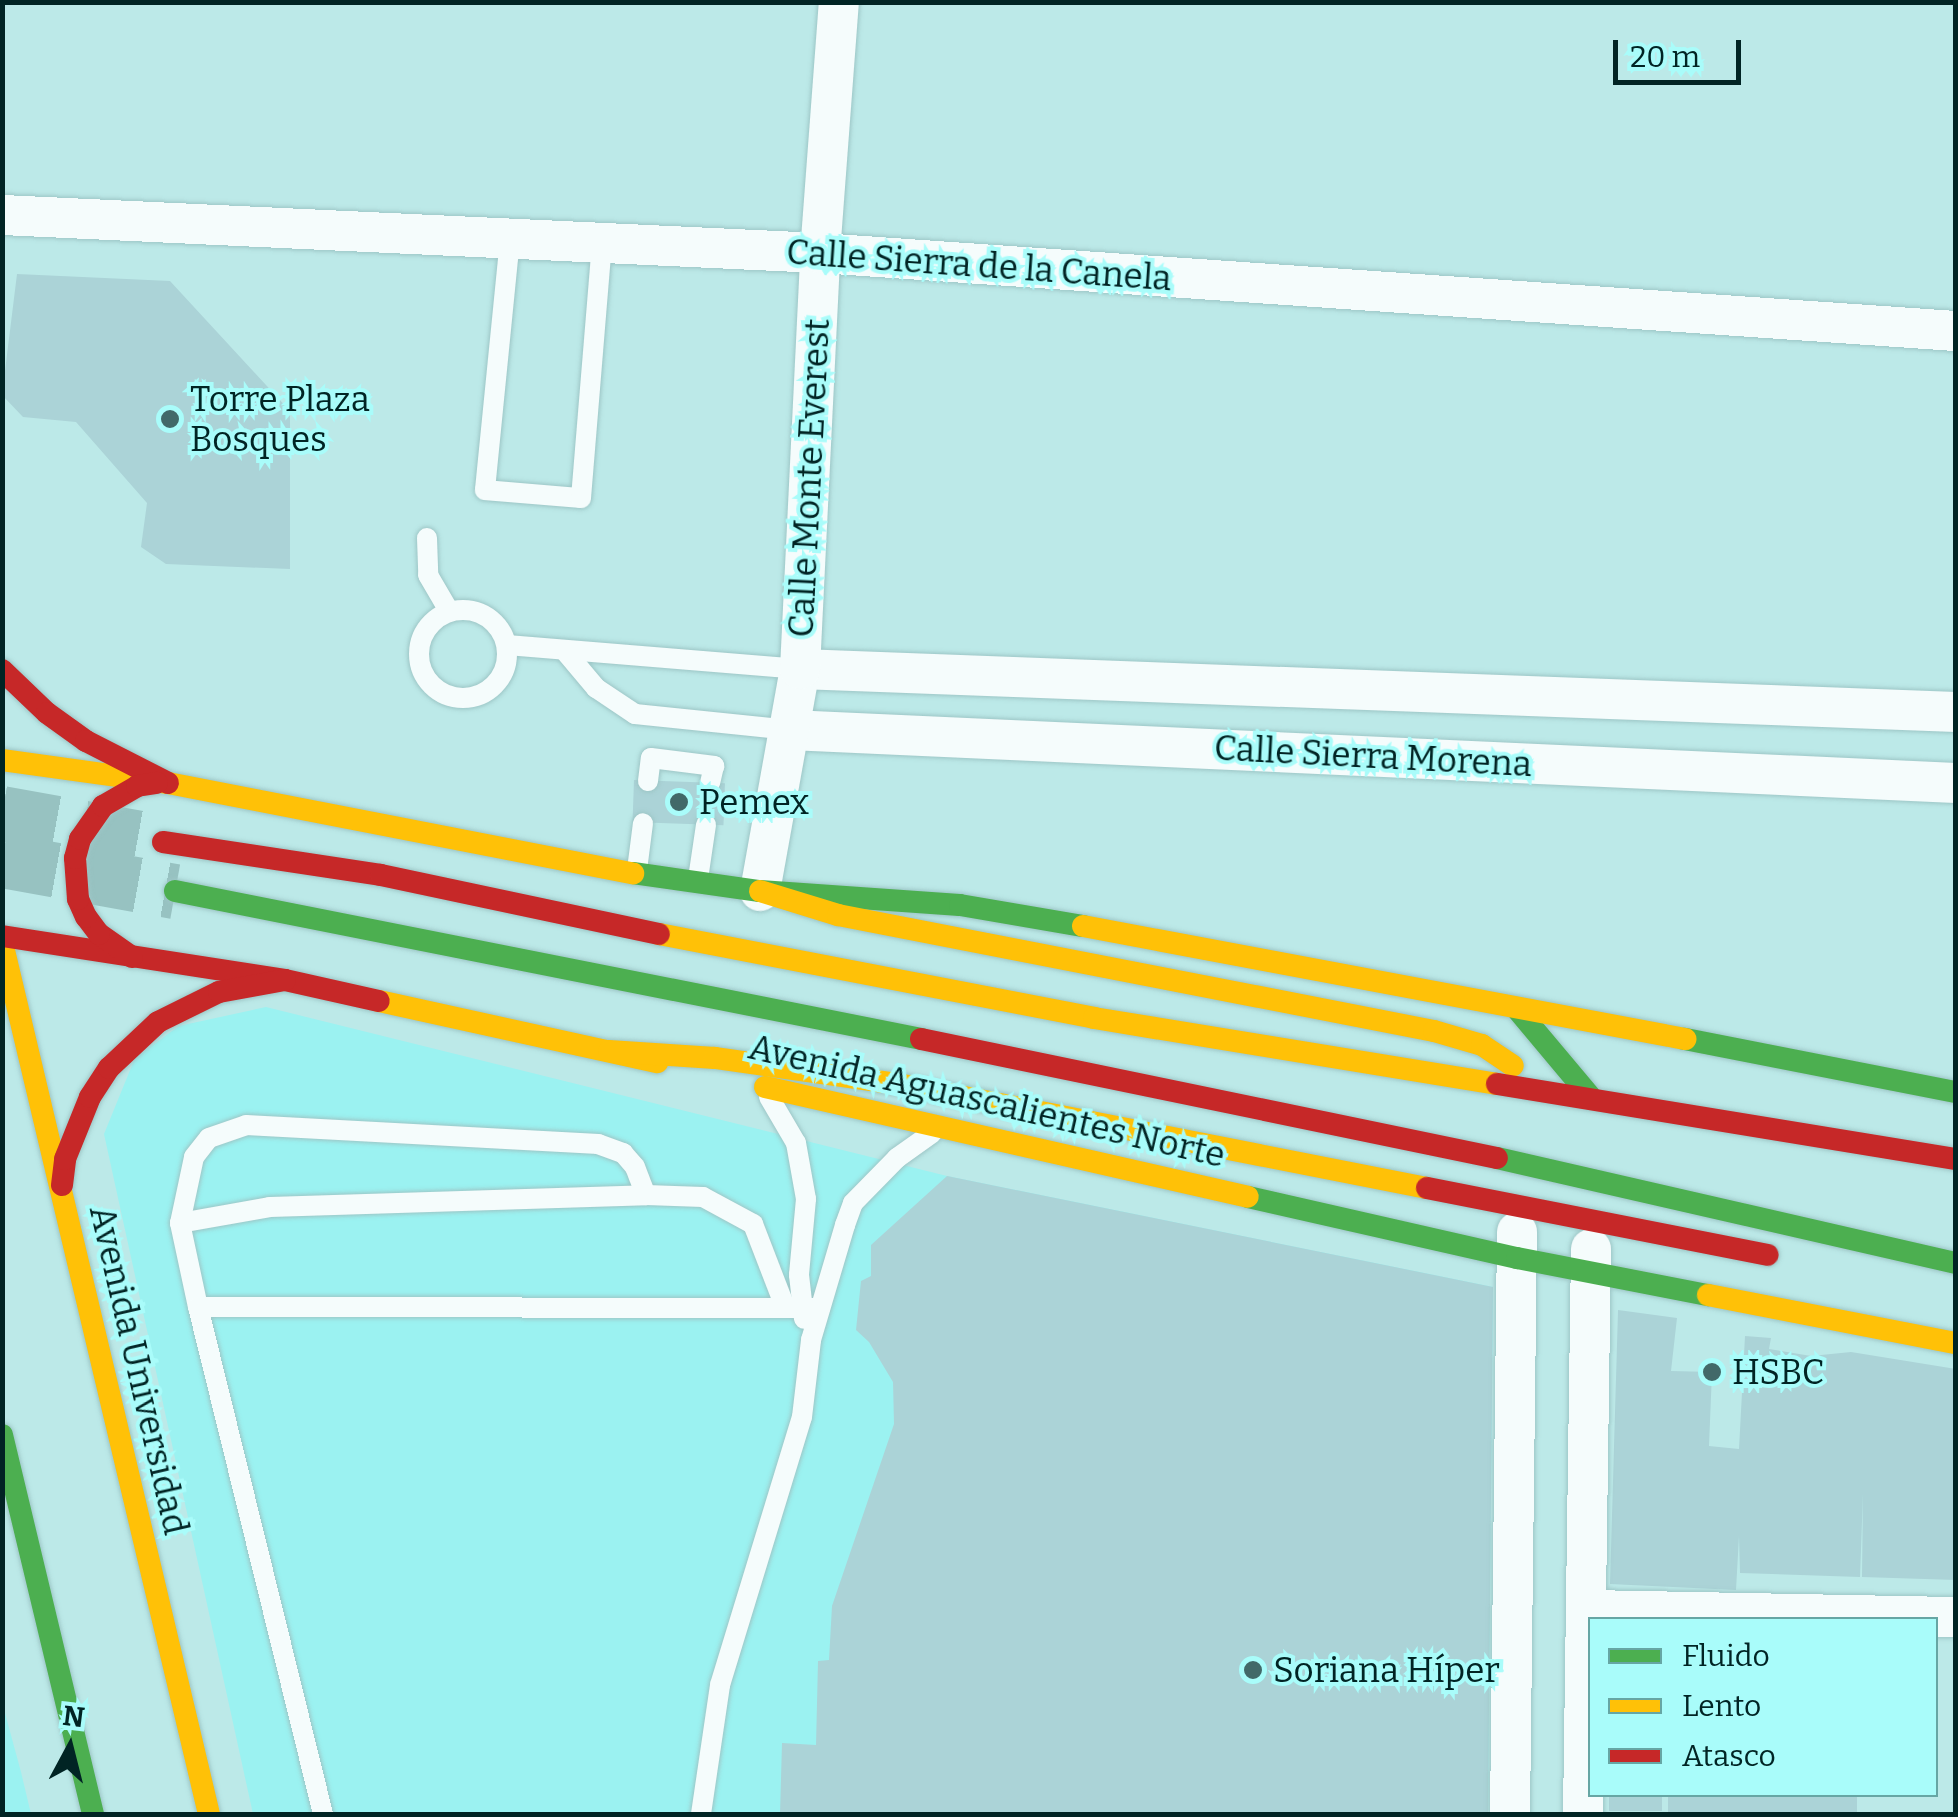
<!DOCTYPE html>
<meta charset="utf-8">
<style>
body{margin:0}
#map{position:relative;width:1958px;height:1817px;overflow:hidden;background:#bce9e8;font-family:Bitter,serif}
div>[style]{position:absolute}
.built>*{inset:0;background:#9bf2f1}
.building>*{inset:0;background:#abd3d7;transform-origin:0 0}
.primary-tunnel>*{height:55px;margin-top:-27.5px;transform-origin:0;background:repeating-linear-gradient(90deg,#97c2c1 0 55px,transparent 0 83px)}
.roads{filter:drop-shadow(0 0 2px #9dc6c6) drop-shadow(0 0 2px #9dc6c6)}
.lane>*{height:20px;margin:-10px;padding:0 10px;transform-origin:10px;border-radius:10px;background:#f5fcfc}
.lane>.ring{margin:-10px;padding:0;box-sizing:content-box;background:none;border:20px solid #f5fcfc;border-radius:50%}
.street>*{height:40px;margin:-20px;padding:0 20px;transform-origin:20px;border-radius:20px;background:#f5fcfc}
.fast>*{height:22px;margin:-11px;padding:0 11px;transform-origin:11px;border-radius:11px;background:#4caf50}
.slow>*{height:22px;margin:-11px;padding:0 11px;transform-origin:11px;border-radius:11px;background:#ffc107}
.jam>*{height:22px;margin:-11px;padding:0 11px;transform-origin:11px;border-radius:11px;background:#c62828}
.dots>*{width:28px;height:28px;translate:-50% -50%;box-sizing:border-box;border:5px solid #a9fcfa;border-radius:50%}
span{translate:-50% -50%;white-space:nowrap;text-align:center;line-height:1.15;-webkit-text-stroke:8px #a9fcfa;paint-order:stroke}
.street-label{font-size:35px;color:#012424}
.poi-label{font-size:35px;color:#012424}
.left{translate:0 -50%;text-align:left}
.frame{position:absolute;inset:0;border:5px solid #012424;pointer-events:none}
.legend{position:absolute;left:1588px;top:1617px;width:350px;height:180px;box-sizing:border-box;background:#a9fcfa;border:2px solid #66a6a4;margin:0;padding:12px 18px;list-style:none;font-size:30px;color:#012424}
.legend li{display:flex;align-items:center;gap:20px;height:50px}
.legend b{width:50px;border:2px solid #66a6a4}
.north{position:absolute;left:20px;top:1697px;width:100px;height:100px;-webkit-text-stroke:8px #a9fcfa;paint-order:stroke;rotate:7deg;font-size:28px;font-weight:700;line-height:40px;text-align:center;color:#012424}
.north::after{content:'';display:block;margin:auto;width:35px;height:45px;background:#012424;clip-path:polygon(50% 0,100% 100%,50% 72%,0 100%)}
.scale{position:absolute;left:1613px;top:40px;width:128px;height:45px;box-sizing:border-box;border:5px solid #012424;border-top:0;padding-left:12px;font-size:30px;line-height:35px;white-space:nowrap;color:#012424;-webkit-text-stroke:8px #a9fcfa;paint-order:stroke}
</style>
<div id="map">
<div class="built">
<i style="clip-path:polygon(266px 1007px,947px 1176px,1493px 1287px,1488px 1814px,253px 1814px,104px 1134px,135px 1058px,179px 1026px)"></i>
<i style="clip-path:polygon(2px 1702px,21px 1772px,31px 1814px,3px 1814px)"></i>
</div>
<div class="building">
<i style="clip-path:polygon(17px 274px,170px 281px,290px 411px,290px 569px,166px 564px,141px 547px,147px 503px,76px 422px,23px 417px,2px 395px)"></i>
<i style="left:634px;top:780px;width:91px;height:42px;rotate:2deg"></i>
<i style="clip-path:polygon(947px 1176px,1493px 1287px,1488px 1814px,780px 1814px,782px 1743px,816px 1745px,818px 1661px,829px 1660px,832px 1606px,894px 1424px,893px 1382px,869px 1342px,856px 1330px,861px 1281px,871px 1276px,871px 1245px)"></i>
<i style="clip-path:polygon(1618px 1310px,1677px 1318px,1671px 1371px,1712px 1372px,1709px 1446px,1739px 1449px,1745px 1336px,1771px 1338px,1769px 1349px,1811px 1356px,1851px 1352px,1956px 1369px,1956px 1580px,1862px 1577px,1863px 1493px,1860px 1577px,1740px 1573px,1739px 1536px,1736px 1590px,1610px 1584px)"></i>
<i style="left:1609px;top:1794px;width:53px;height:17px"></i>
<i style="left:1668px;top:1794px;width:189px;height:18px"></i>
</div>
<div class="primary-tunnel">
<i style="left:2px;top:813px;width:164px;rotate:10.2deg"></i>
<i style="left:2px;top:860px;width:176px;rotate:10.2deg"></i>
</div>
<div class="roads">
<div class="lane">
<i style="left:510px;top:239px;width:252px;rotate:95.7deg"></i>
<i style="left:485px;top:490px;width:96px;rotate:4.8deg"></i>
<i style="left:581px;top:498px;width:255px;rotate:-85.3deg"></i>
<i style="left:427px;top:538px;width:37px;rotate:88deg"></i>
<i style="left:428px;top:575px;width:42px;rotate:59.7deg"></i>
<i class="ring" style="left:419px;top:610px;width:68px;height:68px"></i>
<i style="left:507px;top:645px;width:294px;rotate:4.7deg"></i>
<i style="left:564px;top:650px;width:50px;rotate:49.9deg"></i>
<i style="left:596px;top:688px;width:47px;rotate:33.7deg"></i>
<i style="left:635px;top:714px;width:156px;rotate:5.9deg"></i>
<i style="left:648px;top:781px;width:23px;rotate:-83deg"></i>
<i style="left:651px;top:758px;width:64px;rotate:7.2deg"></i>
<i style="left:714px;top:766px;width:17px;rotate:103deg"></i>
<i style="left:637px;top:870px;width:47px;rotate:-82.7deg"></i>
<i style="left:698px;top:879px;width:55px;rotate:-81.6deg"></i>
<i style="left:769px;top:1097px;width:53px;rotate:59.6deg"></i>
<i style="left:796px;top:1143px;width:57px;rotate:79.9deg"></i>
<i style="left:806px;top:1199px;width:76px;rotate:95.3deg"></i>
<i style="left:799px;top:1275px;width:44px;rotate:83.5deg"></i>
<i style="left:180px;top:1223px;width:67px;rotate:-78deg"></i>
<i style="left:194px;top:1157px;width:24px;rotate:-52deg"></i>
<i style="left:209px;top:1138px;width:39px;rotate:-19deg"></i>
<i style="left:246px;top:1125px;width:353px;rotate:3.1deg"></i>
<i style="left:598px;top:1144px;width:27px;rotate:20deg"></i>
<i style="left:623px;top:1153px;width:18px;rotate:49deg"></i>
<i style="left:635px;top:1167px;width:30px;rotate:69deg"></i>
<i style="left:198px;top:1307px;width:86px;rotate:-102.1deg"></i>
<i style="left:180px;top:1223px;width:91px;rotate:-10.1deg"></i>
<i style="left:270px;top:1207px;width:376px;rotate:-1.8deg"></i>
<i style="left:646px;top:1195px;width:57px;rotate:2deg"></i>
<i style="left:703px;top:1197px;width:57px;rotate:28.4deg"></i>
<i style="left:753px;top:1224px;width:89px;rotate:68.9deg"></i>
<i style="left:323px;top:1814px;width:522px;rotate:-103.85deg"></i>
<i style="left:198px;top:1307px;width:622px;rotate:0.09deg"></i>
<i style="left:701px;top:1814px;width:130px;rotate:-81.6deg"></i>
<i style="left:720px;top:1685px;width:280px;rotate:-73deg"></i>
<i style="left:802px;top:1417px;width:78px;rotate:-83.3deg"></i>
<i style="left:811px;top:1340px;width:120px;rotate:-73.5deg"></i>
<i style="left:845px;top:1225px;width:23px;rotate:-70deg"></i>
<i style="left:853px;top:1203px;width:63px;rotate:-45.6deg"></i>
<i style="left:897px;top:1158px;width:43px;rotate:-35.5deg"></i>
</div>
<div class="street">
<i style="left:2px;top:215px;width:819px;rotate:2.66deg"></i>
<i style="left:820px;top:253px;width:1139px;rotate:3.93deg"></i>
<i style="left:800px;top:669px;width:1157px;rotate:2.13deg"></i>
<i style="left:790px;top:730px;width:1167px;rotate:2.6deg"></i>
<i style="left:760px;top:891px;width:226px;rotate:-79.8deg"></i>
<i style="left:800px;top:669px;width:416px;rotate:-87.2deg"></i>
<i style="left:820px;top:253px;width:252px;rotate:-85.7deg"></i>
<i style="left:1588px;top:1610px;width:368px;rotate:1.1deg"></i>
<i style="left:1510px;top:1814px;width:582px;rotate:-89.31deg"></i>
<i style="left:1583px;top:1814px;width:565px;rotate:-89.19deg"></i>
</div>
<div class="fast">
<i style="left:633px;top:873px;width:128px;rotate:8.1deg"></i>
<i style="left:760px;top:891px;width:200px;rotate:4deg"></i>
<i style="left:960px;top:905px;width:125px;rotate:9.7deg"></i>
<i style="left:175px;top:891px;width:761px;rotate:11.22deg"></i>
<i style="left:1516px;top:1008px;width:114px;rotate:50deg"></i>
<i style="left:1685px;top:1039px;width:276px;rotate:11.1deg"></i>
<i style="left:1497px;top:1158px;width:471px;rotate:12.9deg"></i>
<i style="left:1248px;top:1197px;width:276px;rotate:12.8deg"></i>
<i style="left:1517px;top:1258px;width:195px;rotate:11deg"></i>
<i style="left:2px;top:1435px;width:390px;rotate:76.5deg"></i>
</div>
<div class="slow">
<i style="left:2px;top:760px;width:168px;rotate:7.9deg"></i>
<i style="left:168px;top:783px;width:474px;rotate:11deg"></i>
<i style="left:760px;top:891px;width:82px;rotate:17.1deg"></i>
<i style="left:838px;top:915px;width:607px;rotate:11.01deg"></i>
<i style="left:1434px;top:1031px;width:50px;rotate:16.3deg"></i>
<i style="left:1482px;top:1045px;width:37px;rotate:34deg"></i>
<i style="left:1083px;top:926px;width:613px;rotate:10.63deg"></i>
<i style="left:659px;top:934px;width:443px;rotate:10.9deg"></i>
<i style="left:1094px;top:1018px;width:408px;rotate:9.3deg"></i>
<i style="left:2px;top:942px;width:896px;rotate:76.65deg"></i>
<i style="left:379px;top:1001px;width:285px;rotate:12.4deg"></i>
<i style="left:609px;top:1051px;width:106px;rotate:3.8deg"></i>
<i style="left:715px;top:1058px;width:185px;rotate:8.1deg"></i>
<i style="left:898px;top:1084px;width:539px;rotate:11.12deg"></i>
<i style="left:765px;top:1087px;width:495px;rotate:12.8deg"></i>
<i style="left:1708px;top:1295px;width:253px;rotate:11deg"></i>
</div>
<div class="jam">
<i style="left:2px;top:670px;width:62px;rotate:43.7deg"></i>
<i style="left:47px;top:713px;width:48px;rotate:35.7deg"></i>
<i style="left:86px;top:741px;width:92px;rotate:27.1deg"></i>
<i style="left:163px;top:842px;width:220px;rotate:8.6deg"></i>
<i style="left:381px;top:875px;width:284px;rotate:12deg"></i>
<i style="left:2px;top:936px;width:286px;rotate:8.8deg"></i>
<i style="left:285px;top:980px;width:96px;rotate:12.6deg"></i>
<i style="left:132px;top:957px;width:40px;rotate:-145.1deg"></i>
<i style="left:99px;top:934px;width:21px;rotate:-127deg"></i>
<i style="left:86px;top:917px;width:20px;rotate:-114deg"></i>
<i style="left:78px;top:899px;width:41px;rotate:-94.2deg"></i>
<i style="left:75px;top:858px;width:20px;rotate:-75deg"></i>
<i style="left:80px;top:839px;width:40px;rotate:-55.1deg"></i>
<i style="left:103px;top:806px;width:39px;rotate:-30deg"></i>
<i style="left:137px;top:786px;width:20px;rotate:-9deg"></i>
<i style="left:921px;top:1039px;width:588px;rotate:11.67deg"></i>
<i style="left:1497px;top:1084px;width:465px;rotate:9.3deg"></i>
<i style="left:62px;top:1185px;width:26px;rotate:-83deg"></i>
<i style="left:65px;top:1159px;width:67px;rotate:-68deg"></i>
<i style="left:90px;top:1097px;width:35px;rotate:-57deg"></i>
<i style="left:109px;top:1068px;width:67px;rotate:-43.2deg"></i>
<i style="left:158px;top:1022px;width:68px;rotate:-26.2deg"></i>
<i style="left:219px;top:992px;width:67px;rotate:-10.3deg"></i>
<i style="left:1427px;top:1188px;width:347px;rotate:11.1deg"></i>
</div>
</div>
<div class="dots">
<i style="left:170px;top:419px;background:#426969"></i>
<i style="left:679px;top:802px;background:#426969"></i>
<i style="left:1712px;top:1372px;background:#426969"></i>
<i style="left:1253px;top:1670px;background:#426969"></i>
</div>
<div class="street-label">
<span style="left:979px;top:265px;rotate:4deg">Calle Sierra de la Canela</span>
<span style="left:809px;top:478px;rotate:-87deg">Calle Monte Everest</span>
<span style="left:1373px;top:756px;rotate:3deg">Calle Sierra Morena</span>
<span style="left:987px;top:1101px;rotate:13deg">Avenida Aguascalientes Norte</span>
<span style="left:139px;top:1370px;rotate:77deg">Avenida Universidad</span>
</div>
<div class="poi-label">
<span class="left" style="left:190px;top:419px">Torre Plaza<br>Bosques</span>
<span class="left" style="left:699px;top:802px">Pemex</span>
<span class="left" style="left:1732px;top:1372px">HSBC</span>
<span class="left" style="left:1273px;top:1670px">Soriana Híper</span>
</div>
<div class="frame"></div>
<ul class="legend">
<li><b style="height:12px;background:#4caf50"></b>Fluido</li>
<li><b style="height:12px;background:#ffc107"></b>Lento</li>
<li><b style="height:12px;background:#c62828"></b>Atasco</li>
</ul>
<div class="north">N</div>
<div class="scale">20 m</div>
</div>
